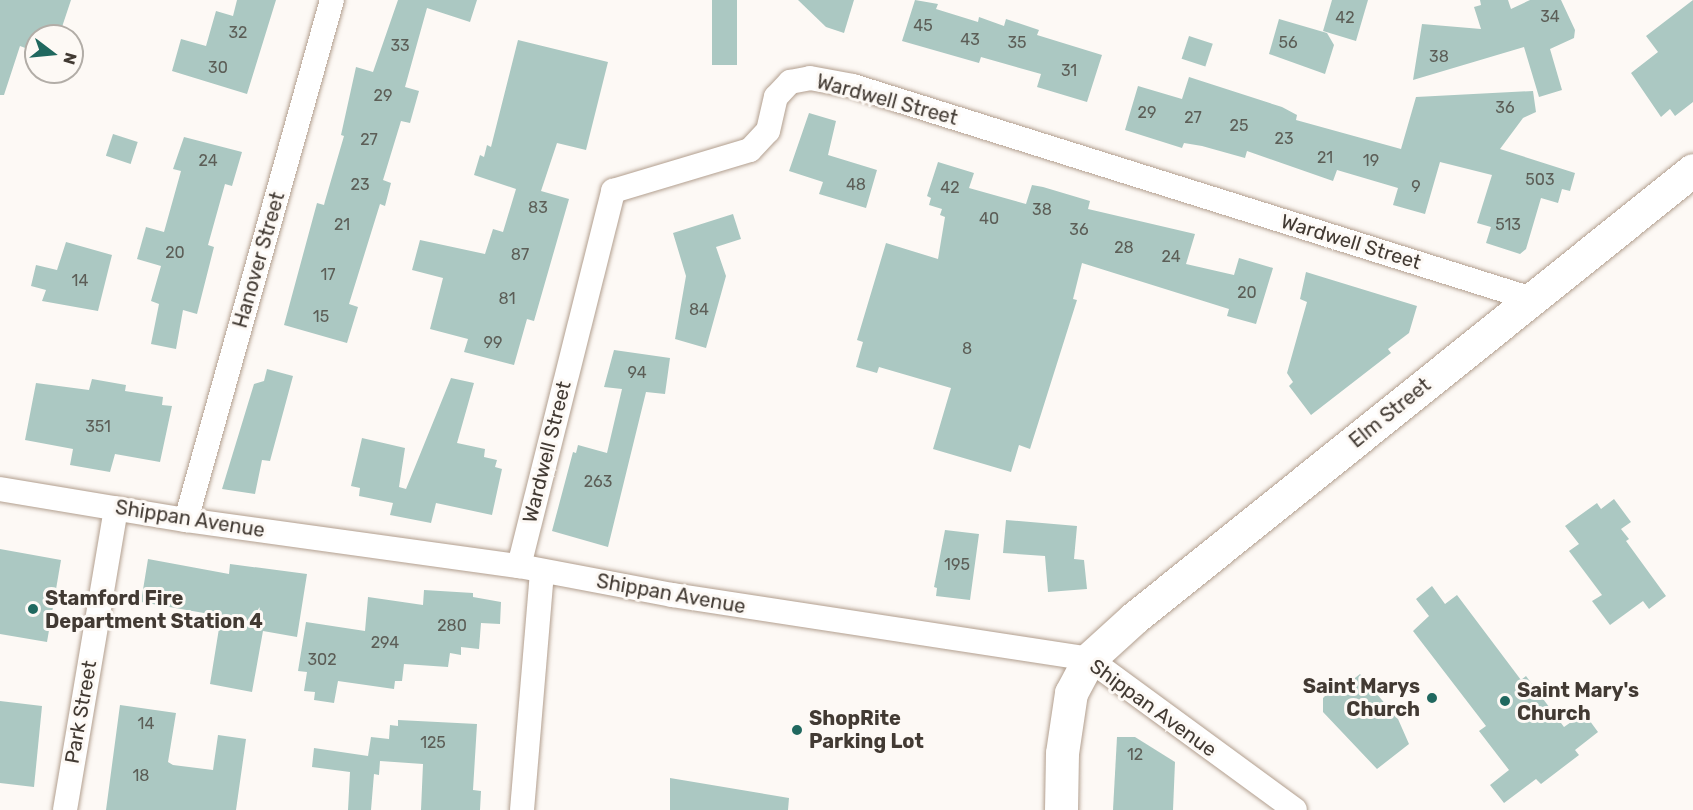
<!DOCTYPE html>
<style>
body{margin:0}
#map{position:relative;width:1693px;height:810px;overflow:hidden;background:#fdf9f5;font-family:Rubik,sans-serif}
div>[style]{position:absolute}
.building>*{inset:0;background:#abc8c2;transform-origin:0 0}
.roads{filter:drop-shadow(0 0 2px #b29f8f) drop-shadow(0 0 2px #b29f8f)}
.minor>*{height:24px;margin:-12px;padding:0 12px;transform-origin:12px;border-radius:12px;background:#fff}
.secondary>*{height:33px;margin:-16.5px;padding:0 16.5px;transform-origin:16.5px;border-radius:16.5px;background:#fff}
.dots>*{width:16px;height:16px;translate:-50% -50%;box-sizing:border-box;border:3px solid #fdf9f5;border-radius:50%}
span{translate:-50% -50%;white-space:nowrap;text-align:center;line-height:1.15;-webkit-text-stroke:6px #fdf9f5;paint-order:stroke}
.number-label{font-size:16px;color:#5c5e57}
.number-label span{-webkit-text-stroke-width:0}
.street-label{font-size:20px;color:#423a33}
.poi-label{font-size:20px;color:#423a33;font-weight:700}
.left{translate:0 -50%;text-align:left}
.right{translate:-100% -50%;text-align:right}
.north{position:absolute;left:24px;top:24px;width:60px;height:60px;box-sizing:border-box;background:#fdf9f5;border:2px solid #b2ada7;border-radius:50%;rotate:106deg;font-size:16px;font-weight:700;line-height:24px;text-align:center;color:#423a33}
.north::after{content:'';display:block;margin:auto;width:21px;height:27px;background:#20685f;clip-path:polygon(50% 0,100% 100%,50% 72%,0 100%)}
</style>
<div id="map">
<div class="building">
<i style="clip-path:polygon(0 0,71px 0,59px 36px,36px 36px,36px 52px,20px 46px,4px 95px,0 95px)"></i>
<i style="clip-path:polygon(237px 0,276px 0,247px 94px,172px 71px,181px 39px,206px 46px,216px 11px,233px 16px)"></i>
<i style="clip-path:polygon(398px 0,477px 0,470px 22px,427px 8px,405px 87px,419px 91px,410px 123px,401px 121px,383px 180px,391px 183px,385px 206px,380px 204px,349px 304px,358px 307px,347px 343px,284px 325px,317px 203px,324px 205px,325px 201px,344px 136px,341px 135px,356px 67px,373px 72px)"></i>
<i style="left:712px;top:0;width:25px;height:65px"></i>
<i style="clip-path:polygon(798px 0,854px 0,844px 33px,826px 27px)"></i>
<i style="clip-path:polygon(915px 0,938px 4px,936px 9px,978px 22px,979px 17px,1004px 26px,1006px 19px,1039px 30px,1037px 35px,1102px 55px,1087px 102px,1037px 87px,1041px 74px,981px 57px,979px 63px,902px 41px)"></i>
<i style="clip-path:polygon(1332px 0,1368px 0,1356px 41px,1323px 31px)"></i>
<i style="clip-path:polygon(1480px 0,1508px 0,1511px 9px,1530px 0,1561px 0,1575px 30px,1574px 38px,1550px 49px,1562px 90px,1539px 97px,1524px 47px,1413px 80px,1422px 24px,1481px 29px,1474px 7px,1481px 5px)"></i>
<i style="clip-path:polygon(1693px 0,1693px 102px,1675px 116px,1670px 109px,1661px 117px,1631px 73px,1658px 52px,1646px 36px)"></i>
<i style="clip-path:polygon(1279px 19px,1327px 33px,1334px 45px,1325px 74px,1269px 54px)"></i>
<i style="left:1189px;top:36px;width:25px;height:24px;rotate:18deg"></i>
<i style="clip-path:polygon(518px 40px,608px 62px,586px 150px,557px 143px,541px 191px,569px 199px,534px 321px,527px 319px,514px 365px,464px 352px,468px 339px,430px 329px,443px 278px,412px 270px,420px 240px,485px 254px,493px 229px,503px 232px,516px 189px,474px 175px,480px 155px,484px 157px,487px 145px,491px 147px)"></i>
<i style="clip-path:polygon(1189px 77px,1282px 107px,1297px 115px,1296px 120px,1401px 149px,1416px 97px,1533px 91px,1536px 112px,1523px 118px,1500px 149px,1575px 173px,1570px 191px,1562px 189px,1558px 203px,1541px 198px,1526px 249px,1520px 254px,1486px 243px,1491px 227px,1477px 223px,1492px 175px,1440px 162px,1425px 214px,1393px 205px,1398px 188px,1337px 170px,1333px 181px,1247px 151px,1245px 158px,1202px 146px,1184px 143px,1182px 148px,1125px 130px,1138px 86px,1182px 99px)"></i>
<i style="clip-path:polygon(809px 113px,836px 121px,828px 155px,877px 170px,866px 208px,819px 194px,823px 182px,789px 171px)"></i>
<i style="left:113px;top:134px;width:26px;height:23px;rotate:18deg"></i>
<i style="clip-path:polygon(184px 137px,242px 152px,232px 186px,225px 184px,208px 245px,214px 247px,197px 314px,183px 310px,176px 349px,151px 344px,159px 304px,151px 301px,161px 266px,137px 259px,146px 227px,164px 232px,181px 171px,173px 169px)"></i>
<i style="clip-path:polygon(938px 162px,974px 173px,969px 188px,1026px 204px,1032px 185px,1043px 187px,1090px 201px,1088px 209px,1195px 234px,1186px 264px,1234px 275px,1239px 258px,1273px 268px,1256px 324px,1227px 316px,1229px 309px,1082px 263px,1073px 299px,1077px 300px,1030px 449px,1019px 445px,1011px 472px,933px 449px,951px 388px,879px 367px,877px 373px,856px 367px,863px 342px,857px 340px,886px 243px,938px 259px,945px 217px,940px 215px,942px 209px,929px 205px,931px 198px,927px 196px)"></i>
<i style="clip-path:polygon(733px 214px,741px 239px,716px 247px,726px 276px,706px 348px,675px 339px,686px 276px,673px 233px)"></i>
<i style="clip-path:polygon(66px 242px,112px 255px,98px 311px,42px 301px,46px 290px,31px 286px,36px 265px,57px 270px)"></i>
<i style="clip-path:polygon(1306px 272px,1417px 306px,1409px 333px,1388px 349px,1391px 353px,1311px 415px,1289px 386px,1293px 382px,1287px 373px,1307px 302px,1300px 299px)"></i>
<i style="clip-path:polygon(614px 350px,670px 358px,665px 394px,646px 392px,608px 547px,552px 531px,573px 452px,576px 453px,578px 445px,607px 453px,622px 389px,604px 387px)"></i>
<i style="clip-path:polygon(267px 369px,293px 376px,270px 461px,262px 460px,255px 494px,222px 489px,254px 384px,264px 381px)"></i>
<i style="clip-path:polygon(451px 378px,474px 383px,457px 443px,485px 449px,484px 457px,497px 460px,495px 467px,502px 469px,492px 515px,436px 503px,431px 523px,390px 515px,393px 503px,359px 496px,360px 488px,351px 486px,362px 438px,405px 448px,399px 487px,406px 489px)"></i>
<i style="clip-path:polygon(92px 379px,126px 385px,125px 391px,163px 397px,162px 405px,172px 406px,160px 462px,115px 454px,110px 472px,70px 465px,73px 449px,25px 440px,36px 383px,89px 390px)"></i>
<i style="clip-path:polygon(1614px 499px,1631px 522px,1621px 529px,1629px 539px,1626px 541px,1666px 596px,1649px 609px,1643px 601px,1610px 625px,1592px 601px,1602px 595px,1569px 551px,1579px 544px,1565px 526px,1597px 503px,1601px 509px)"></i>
<i style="clip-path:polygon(1006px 520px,1077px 526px,1074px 559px,1084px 560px,1087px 589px,1048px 592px,1045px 556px,1003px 553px)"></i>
<i style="clip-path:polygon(945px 530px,979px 534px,970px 600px,936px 596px,937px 588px,934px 587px)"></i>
<i style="clip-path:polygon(0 549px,61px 560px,47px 642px,0 634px)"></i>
<i style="clip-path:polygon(148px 559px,229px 574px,230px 564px,307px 574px,297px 637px,263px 631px,252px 692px,210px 684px,221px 616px,141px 602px)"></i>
<i style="clip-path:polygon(1432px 586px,1445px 604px,1457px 595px,1521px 680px,1526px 676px,1564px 727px,1584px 713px,1598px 732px,1575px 750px,1579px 755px,1541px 784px,1536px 779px,1504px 803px,1490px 785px,1509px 770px,1479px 731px,1486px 726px,1413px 631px,1429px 616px,1416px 599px)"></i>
<i style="clip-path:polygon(424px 590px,473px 593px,473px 597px,501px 602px,500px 624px,481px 623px,479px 649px,461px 647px,461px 655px,450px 653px,448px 667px,404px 664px,402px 681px,395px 681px,394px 689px,338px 681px,334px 703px,314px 700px,315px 692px,304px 691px,307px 672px,298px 671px,306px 622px,365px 631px,368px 597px,423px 605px)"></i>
<i style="clip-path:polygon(1360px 674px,1398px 719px,1409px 744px,1377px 769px,1323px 712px,1323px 698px,1337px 684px,1341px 689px)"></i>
<i style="clip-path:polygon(0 701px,42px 706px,34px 787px,0 783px)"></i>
<i style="clip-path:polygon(120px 705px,176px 713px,168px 762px,173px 765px,213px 770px,218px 735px,246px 739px,236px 810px,106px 810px)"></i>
<i style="clip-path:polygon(398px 720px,477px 724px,473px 790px,481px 791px,480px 810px,421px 810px,423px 764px,380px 761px,379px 775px,374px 774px,371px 810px,348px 810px,350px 772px,312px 767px,314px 748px,368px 756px,371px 737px,389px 739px,390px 725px,398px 726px)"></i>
<i style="clip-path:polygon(1117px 737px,1135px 737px,1175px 762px,1173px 810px,1113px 810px)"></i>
<i style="clip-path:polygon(670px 778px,789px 798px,788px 810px,670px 810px)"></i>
</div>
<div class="roads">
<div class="minor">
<i style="left:0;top:489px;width:189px;rotate:9.5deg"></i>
<i style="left:186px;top:520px;width:336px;rotate:7.9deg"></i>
<i style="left:519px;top:566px;width:156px;rotate:10.7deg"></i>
<i style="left:672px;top:595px;width:422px;rotate:8.7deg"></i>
<i style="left:1089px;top:659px;width:255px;rotate:36.2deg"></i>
<i style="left:186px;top:520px;width:540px;rotate:-74.32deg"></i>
<i style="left:519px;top:566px;width:387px;rotate:-75.9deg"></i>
<i style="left:613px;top:191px;width:143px;rotate:-16.7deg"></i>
<i style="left:750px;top:150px;width:26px;rotate:-47deg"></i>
<i style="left:768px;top:131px;width:35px;rotate:-77deg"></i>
<i style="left:776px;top:97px;width:21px;rotate:-47deg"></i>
<i style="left:790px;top:82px;width:20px;rotate:-11deg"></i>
<i style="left:810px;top:78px;width:44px;rotate:10.5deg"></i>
<i style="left:853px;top:86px;width:712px;rotate:17.42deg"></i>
<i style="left:65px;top:810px;width:306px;rotate:-80.4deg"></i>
<i style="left:522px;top:810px;width:239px;rotate:-85.2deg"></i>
</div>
<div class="secondary">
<i style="left:1061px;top:810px;width:57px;rotate:-89deg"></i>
<i style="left:1062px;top:753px;width:61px;rotate:-81.5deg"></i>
<i style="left:1071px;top:693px;width:38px;rotate:-62deg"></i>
<i style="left:1089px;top:659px;width:61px;rotate:-42.3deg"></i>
<i style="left:1134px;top:618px;width:716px;rotate:-38.71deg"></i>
</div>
</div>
<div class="dots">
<i style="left:33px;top:609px;background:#20685f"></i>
<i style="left:1432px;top:698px;background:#20685f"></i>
<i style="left:1505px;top:701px;background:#20685f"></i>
<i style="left:797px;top:730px;background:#20685f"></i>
</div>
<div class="number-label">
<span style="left:1550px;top:17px">34</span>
<span style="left:1345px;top:18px">42</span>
<span style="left:923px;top:26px">45</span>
<span style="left:238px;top:33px">32</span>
<span style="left:970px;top:40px">43</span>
<span style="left:1017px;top:43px">35</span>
<span style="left:1288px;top:43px">56</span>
<span style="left:400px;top:46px">33</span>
<span style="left:1439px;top:57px">38</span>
<span style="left:218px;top:68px">30</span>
<span style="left:1069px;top:71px">31</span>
<span style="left:383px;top:96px">29</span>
<span style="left:1505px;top:108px">36</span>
<span style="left:1147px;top:113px">29</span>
<span style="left:1193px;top:118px">27</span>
<span style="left:1239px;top:126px">25</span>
<span style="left:1284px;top:139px">23</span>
<span style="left:369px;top:140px">27</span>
<span style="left:1325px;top:158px">21</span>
<span style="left:208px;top:161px">24</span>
<span style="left:1371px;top:161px">19</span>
<span style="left:1540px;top:180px">503</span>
<span style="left:360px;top:185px">23</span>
<span style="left:856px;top:185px">48</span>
<span style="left:1416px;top:187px">9</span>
<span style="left:950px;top:188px">42</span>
<span style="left:538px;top:208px">83</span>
<span style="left:1042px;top:210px">38</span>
<span style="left:989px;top:219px">40</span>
<span style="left:342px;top:225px">21</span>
<span style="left:1508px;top:225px">513</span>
<span style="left:1079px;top:230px">36</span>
<span style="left:1124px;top:248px">28</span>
<span style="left:175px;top:253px">20</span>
<span style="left:520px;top:255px">87</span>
<span style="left:1171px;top:257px">24</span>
<span style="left:328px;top:275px">17</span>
<span style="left:80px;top:281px">14</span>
<span style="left:1247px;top:293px">20</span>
<span style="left:507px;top:299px">81</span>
<span style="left:699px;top:310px">84</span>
<span style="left:321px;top:317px">15</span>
<span style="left:493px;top:343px">99</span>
<span style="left:967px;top:349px">8</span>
<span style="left:637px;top:373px">94</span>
<span style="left:98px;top:427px">351</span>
<span style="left:598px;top:482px">263</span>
<span style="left:957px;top:565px">195</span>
<span style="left:452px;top:626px">280</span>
<span style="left:385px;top:643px">294</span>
<span style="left:322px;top:660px">302</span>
<span style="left:146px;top:724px">14</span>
<span style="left:433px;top:743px">125</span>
<span style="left:1135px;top:755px">12</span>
<span style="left:141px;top:776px">18</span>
</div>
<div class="street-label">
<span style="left:887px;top:100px;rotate:15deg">Wardwell Street</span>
<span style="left:1351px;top:242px;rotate:17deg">Wardwell Street</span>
<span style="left:259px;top:260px;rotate:-74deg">Hanover Street</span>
<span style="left:1390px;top:413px;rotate:-39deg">Elm Street</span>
<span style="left:547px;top:452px;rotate:-76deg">Wardwell Street</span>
<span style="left:190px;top:519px;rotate:9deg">Shippan Avenue</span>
<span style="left:671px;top:594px;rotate:10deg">Shippan Avenue</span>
<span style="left:1153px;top:708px;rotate:36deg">Shippan Avenue</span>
<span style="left:81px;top:712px;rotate:-80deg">Park Street</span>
</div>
<div class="poi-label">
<span class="left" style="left:45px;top:610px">Stamford Fire<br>Department Station 4</span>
<span class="right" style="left:1420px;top:698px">Saint Marys<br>Church</span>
<span class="left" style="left:1517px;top:702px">Saint Mary's<br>Church</span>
<span class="left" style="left:809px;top:730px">ShopRite<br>Parking Lot</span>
</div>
<div class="north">N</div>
</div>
